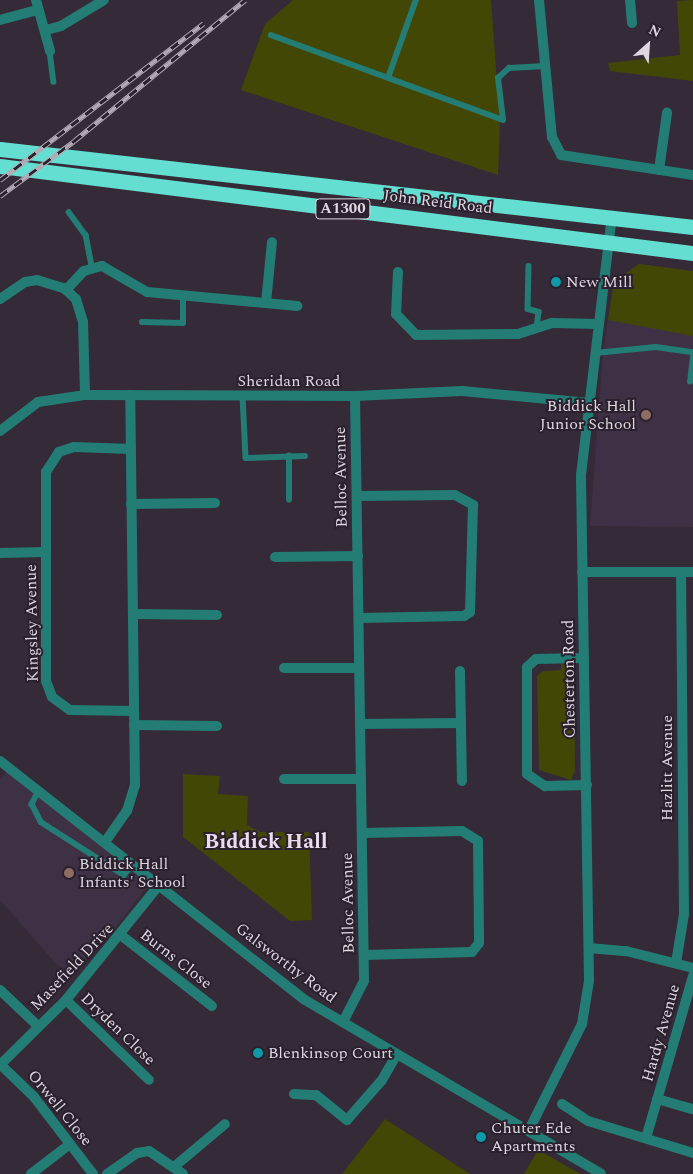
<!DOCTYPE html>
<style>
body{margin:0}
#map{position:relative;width:693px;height:1174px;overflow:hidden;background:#342a38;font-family:Spectral,serif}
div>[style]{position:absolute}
.built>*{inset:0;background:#3f3145}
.green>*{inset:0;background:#434705}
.lane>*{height:5.5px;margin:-2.75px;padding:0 2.75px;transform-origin:2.75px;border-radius:2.75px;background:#237d75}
.street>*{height:10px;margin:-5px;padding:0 5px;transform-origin:5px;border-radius:5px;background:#237d75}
.highway>*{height:15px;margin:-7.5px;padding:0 7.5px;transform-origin:7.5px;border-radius:7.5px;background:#63ded1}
.rail>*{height:5px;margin-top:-2.5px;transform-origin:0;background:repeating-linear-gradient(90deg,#2a202e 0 9px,#b2aab4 0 18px);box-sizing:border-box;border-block:1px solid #b2aab4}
.dots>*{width:14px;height:14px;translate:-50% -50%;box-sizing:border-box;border:2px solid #2a202e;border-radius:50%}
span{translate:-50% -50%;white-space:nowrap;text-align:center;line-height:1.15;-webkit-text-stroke:4px #2a202e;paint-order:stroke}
.shield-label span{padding:1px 4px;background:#2a202e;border:1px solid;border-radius:4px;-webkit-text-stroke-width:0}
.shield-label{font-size:15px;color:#ded7e0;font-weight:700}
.street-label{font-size:16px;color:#ded7e0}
.poi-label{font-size:16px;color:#ded7e0}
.left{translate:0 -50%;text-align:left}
.right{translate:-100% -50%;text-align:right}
.district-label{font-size:21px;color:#e9dcee;font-weight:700}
.north{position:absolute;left:623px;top:20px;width:50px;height:50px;-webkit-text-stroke:4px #2a202e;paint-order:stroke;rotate:26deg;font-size:14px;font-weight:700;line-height:20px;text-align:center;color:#ded7e0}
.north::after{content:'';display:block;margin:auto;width:18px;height:22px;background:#ded7e0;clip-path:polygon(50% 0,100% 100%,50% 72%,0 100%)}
</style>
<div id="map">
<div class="built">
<i style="clip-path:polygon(639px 264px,693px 271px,693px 527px,590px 526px,603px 353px,614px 281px)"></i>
<i style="clip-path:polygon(7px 772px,145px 879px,146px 888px,109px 936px,73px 972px,57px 965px,0 900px,0 778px)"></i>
</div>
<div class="green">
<i style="clip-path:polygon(293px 0,491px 0,500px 123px,498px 175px,241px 90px,265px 24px)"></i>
<i style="clip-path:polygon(693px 0,693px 81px,610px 71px,608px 63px,680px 55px,677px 1px)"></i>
<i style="clip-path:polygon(639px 264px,693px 271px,693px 336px,608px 320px,614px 281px)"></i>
<i style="clip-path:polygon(561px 663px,574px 671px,575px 771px,571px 780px,539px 770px,537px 676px,543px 671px,561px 670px)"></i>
<i style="clip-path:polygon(183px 774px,220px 776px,218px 794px,248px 796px,247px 825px,260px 832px,309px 832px,312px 920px,290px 921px,183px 837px)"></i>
<i style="clip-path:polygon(385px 1119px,470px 1174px,342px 1174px)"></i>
<i style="clip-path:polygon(538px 1150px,581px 1174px,524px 1174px)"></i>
</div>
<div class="lane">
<i style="left:271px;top:35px;width:247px;rotate:20.1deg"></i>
<i style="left:503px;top:120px;width:42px;rotate:-96.8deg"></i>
<i style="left:498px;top:78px;width:15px;rotate:-42deg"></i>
<i style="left:509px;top:68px;width:36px;rotate:-3deg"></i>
<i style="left:50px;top:51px;width:31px;rotate:83deg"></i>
<i style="left:388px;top:78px;width:83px;rotate:-70.3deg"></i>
<i style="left:69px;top:212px;width:29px;rotate:54deg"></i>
<i style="left:86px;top:235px;width:32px;rotate:79deg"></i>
<i style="left:529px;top:266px;width:43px;rotate:91.3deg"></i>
<i style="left:528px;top:309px;width:11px;rotate:15deg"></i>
<i style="left:539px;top:312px;width:16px;rotate:97deg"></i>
<i style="left:142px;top:322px;width:41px;rotate:1.4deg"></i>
<i style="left:183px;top:323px;width:28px;rotate:-90deg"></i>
<i style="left:595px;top:353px;width:61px;rotate:-5.6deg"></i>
<i style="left:656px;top:347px;width:37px;rotate:8deg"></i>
<i style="left:690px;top:382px;width:25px;rotate:-83deg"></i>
<i style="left:243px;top:396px;width:62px;rotate:87.2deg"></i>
<i style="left:246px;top:458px;width:59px;rotate:-1.9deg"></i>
<i style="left:289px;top:500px;width:44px;rotate:-90deg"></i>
<i style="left:39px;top:791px;width:15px;rotate:118deg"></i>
<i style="left:32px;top:804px;width:20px;rotate:63deg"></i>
<i style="left:41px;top:822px;width:98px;rotate:32.6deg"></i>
<i style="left:124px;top:875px;width:14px;rotate:-51deg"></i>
</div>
<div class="street">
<i style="left:36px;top:0;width:53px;rotate:74.6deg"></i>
<i style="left:539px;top:0;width:138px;rotate:84.6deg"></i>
<i style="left:552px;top:137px;width:20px;rotate:63deg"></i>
<i style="left:561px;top:155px;width:134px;rotate:8.6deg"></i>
<i style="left:630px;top:0;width:23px;rotate:85deg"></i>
<i style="left:0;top:20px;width:39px;rotate:-15deg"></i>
<i style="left:46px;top:30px;width:16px;rotate:-15deg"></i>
<i style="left:61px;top:26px;width:50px;rotate:-31.2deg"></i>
<i style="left:659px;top:170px;width:58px;rotate:-82deg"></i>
<i style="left:398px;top:272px;width:42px;rotate:92.7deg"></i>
<i style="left:396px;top:314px;width:29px;rotate:46deg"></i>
<i style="left:416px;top:335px;width:102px;rotate:-0.6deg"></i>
<i style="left:518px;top:334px;width:36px;rotate:-18deg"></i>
<i style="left:552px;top:323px;width:47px;rotate:1.2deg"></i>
<i style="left:66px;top:290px;width:26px;rotate:-47deg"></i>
<i style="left:84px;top:271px;width:19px;rotate:-16deg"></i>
<i style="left:102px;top:266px;width:52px;rotate:30deg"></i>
<i style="left:147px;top:292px;width:151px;rotate:5.3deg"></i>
<i style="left:0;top:299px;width:30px;rotate:-34deg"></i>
<i style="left:25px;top:282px;width:12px;rotate:-9deg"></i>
<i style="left:37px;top:280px;width:28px;rotate:17deg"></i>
<i style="left:64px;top:288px;width:16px;rotate:43deg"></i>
<i style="left:76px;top:299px;width:24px;rotate:73deg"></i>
<i style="left:83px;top:322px;width:73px;rotate:88.4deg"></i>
<i style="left:266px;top:303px;width:61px;rotate:-84.4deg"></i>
<i style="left:0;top:431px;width:48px;rotate:-37.3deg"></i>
<i style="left:38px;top:402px;width:48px;rotate:-8.5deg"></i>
<i style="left:85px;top:395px;width:270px;rotate:0.2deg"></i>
<i style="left:355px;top:396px;width:107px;rotate:-2.7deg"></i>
<i style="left:462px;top:391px;width:128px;rotate:5.4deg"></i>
<i style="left:131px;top:449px;width:57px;rotate:-178deg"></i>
<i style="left:74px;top:447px;width:16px;rotate:162deg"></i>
<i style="left:59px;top:452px;width:24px;rotate:123deg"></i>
<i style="left:46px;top:472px;width:209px;rotate:90deg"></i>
<i style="left:46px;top:681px;width:17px;rotate:69deg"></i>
<i style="left:52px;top:697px;width:22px;rotate:36deg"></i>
<i style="left:70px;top:710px;width:64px;rotate:0.9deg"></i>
<i style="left:357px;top:496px;width:98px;rotate:-0.6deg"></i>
<i style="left:455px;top:495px;width:21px;rotate:29deg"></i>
<i style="left:473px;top:505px;width:107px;rotate:91.6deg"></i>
<i style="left:470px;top:612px;width:7px;rotate:146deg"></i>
<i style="left:464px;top:616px;width:105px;rotate:178.9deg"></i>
<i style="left:131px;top:504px;width:84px;rotate:-0.7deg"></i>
<i style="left:0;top:553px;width:46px;rotate:-1.2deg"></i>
<i style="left:275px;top:557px;width:83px;rotate:-0.7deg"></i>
<i style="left:582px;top:572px;width:111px"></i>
<i style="left:133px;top:614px;width:84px;rotate:0.7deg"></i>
<i style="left:584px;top:658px;width:48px;rotate:178.8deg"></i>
<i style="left:536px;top:659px;width:12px;rotate:138deg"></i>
<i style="left:527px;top:667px;width:107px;rotate:90deg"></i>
<i style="left:527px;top:774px;width:22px;rotate:34deg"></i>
<i style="left:545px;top:786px;width:42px;rotate:-1.4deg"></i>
<i style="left:284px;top:668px;width:75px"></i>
<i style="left:460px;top:671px;width:110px;rotate:89deg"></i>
<i style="left:360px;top:724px;width:101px;rotate:-0.6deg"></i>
<i style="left:134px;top:725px;width:83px;rotate:0.7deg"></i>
<i style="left:0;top:761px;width:387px;rotate:38.1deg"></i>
<i style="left:305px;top:1000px;width:343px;rotate:30.4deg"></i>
<i style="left:284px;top:779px;width:77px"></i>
<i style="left:362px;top:833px;width:100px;rotate:-1.1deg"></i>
<i style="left:462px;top:831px;width:19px;rotate:32deg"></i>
<i style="left:478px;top:841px;width:102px;rotate:89.4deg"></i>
<i style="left:479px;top:943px;width:11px;rotate:128deg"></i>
<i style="left:472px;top:952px;width:108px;rotate:178.4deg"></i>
<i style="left:105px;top:842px;width:38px;rotate:-55deg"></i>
<i style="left:127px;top:811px;width:27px;rotate:-73deg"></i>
<i style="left:135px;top:785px;width:390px;rotate:-90.7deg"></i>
<i style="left:122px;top:936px;width:114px;rotate:37.9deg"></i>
<i style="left:589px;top:948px;width:37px;rotate:5deg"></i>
<i style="left:626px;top:951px;width:69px;rotate:14.2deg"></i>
<i style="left:676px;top:963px;width:50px;rotate:-80.7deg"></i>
<i style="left:684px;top:914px;width:342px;rotate:-90.5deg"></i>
<i style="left:0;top:990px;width:52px;rotate:43.5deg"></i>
<i style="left:66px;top:1000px;width:115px;rotate:43.9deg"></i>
<i style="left:343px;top:1022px;width:46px;rotate:-62.9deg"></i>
<i style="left:364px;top:981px;width:585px;rotate:-90.88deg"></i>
<i style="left:0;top:1064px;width:47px;rotate:44.1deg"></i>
<i style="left:34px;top:1097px;width:97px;rotate:52.5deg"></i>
<i style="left:0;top:1065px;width:93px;rotate:-44.6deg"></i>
<i style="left:66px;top:1000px;width:149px;rotate:-51deg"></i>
<i style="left:294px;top:1094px;width:22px;rotate:3deg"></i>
<i style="left:316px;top:1095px;width:40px;rotate:39deg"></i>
<i style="left:347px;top:1120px;width:53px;rotate:-48.8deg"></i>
<i style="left:382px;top:1080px;width:30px;rotate:-60deg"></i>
<i style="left:657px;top:1099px;width:37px;rotate:16deg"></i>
<i style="left:562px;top:1104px;width:31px;rotate:33deg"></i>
<i style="left:588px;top:1121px;width:110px;rotate:16.9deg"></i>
<i style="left:529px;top:1130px;width:119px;rotate:-63.4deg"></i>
<i style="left:582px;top:1024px;width:44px;rotate:-80.8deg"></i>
<i style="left:589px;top:981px;width:506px;rotate:-90.91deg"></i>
<i style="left:581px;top:475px;width:261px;rotate:-83.2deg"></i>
<i style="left:646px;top:1138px;width:169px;rotate:-73.8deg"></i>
<i style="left:175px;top:1166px;width:65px;rotate:-40deg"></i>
<i style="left:31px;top:1174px;width:49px;rotate:-37.6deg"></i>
<i style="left:107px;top:1174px;width:37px;rotate:-35deg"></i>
<i style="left:137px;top:1153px;width:12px;rotate:-9deg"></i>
<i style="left:149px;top:1151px;width:41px;rotate:34.1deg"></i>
</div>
<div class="highway">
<i style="left:0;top:149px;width:697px;rotate:6.42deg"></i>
<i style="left:0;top:166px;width:698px;rotate:7.16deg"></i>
</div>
<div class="rail">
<i style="left:0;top:180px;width:257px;rotate:-37.6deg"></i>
<i style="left:0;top:196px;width:92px;rotate:-36.6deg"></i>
<i style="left:74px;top:141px;width:222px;rotate:-39.5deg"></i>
</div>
<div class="dots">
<i style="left:556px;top:282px;background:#0f9aa8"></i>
<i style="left:646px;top:415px;background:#8d6e63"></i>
<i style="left:69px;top:873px;background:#8d6e63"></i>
<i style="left:258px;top:1053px;background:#0f9aa8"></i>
<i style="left:481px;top:1137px;background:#0f9aa8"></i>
</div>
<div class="shield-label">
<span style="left:343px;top:209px">A1300</span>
</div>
<div class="street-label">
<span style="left:438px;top:202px;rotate:7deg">John Reid Road</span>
<span style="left:289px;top:381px">Sheridan Road</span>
<span style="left:341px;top:477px;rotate:-91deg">Belloc Avenue</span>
<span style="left:32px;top:623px;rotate:-91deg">Kingsley Avenue</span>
<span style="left:569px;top:679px;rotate:-91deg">Chesterton Road</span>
<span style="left:667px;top:768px;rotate:-90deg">Hazlitt Avenue</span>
<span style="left:348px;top:903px;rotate:-91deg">Belloc Avenue</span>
<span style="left:176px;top:959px;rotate:38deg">Burns Close</span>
<span style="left:286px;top:963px;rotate:37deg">Galsworthy Road</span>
<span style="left:72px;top:967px;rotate:-47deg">Masefield Drive</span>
<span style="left:118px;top:1029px;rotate:44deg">Dryden Close</span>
<span style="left:661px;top:1033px;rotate:-74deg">Hardy Avenue</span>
<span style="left:60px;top:1108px;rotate:51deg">Orwell Close</span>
</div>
<div class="poi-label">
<span class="left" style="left:566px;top:282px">New Mill</span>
<span class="right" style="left:636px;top:415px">Biddick Hall<br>Junior School</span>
<span class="left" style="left:79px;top:873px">Biddick Hall<br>Infants' School</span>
<span class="left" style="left:268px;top:1053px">Blenkinsop Court</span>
<span class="left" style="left:491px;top:1137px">Chuter Ede<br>Apartments</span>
</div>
<div class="district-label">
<span style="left:266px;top:842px">Biddick Hall</span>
</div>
<div class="north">N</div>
</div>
